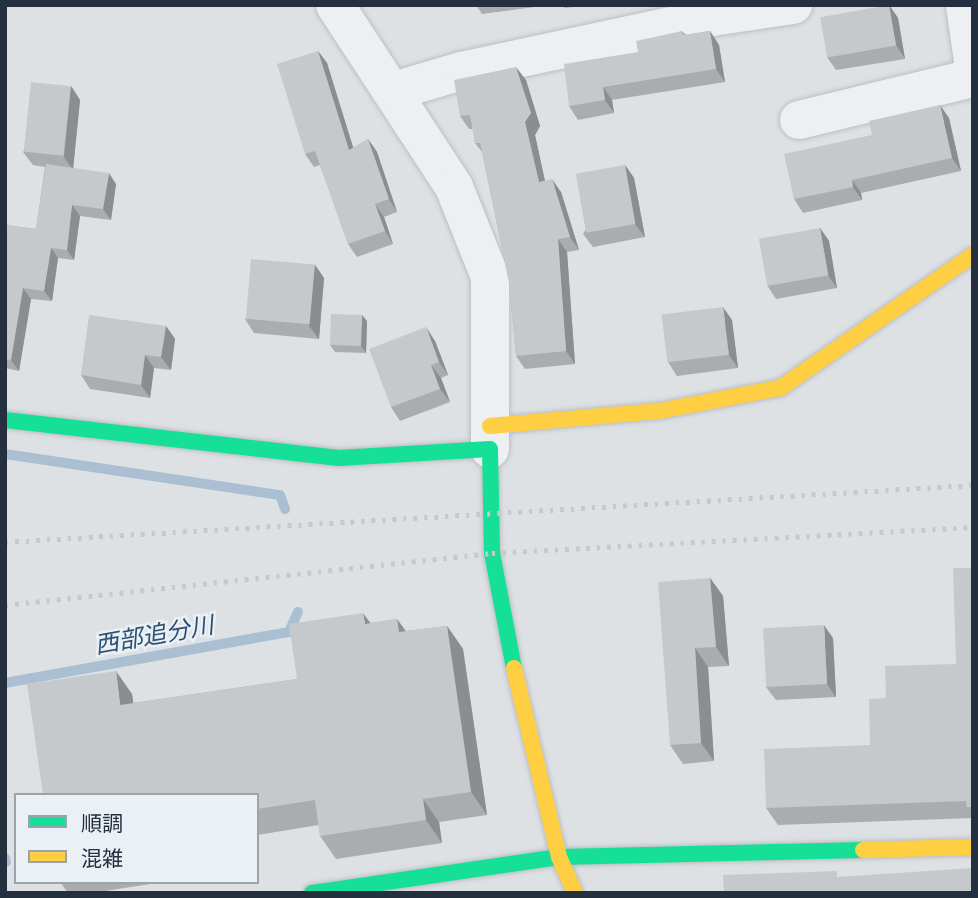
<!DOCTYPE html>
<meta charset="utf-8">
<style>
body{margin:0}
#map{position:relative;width:978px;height:898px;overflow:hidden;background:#dee1e4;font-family:"PT Sans","Noto Sans JP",sans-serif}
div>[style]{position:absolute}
.stream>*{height:10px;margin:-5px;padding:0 5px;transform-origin:5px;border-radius:5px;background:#aac0d2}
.roads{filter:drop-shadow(0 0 2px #bcbfc2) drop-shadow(0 0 2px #bcbfc2)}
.street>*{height:38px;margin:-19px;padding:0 19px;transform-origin:19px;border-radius:19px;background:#edeff1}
.fast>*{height:16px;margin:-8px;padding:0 8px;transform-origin:8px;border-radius:8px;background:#16e098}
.slow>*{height:16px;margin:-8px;padding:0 8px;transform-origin:8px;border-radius:8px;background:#ffcf43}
.rail>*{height:5px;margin-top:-2.5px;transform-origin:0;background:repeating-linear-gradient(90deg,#c6c9cc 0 3.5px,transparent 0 10.5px)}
.wall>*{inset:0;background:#aaadaf}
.shaded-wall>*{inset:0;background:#8b8d8f}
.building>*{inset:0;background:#c6c9cc;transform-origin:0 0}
span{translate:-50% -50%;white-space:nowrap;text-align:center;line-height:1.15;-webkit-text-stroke:5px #ebf0f5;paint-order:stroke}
.water-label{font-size:24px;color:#2b5176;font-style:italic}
.frame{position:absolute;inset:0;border:7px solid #24303f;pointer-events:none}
.legend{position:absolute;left:14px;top:793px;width:245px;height:91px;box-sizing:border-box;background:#ebf0f5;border:2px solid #9ba3ac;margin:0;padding:9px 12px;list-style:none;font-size:21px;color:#24303f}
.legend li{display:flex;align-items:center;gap:14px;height:35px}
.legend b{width:35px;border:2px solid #9ba3ac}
</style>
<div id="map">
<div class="stream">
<i style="left:5px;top:454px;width:278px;rotate:8.5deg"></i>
<i style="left:280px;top:495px;width:15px;rotate:70deg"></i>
<i style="left:5px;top:683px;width:289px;rotate:-10.2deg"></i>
<i style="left:289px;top:632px;width:22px;rotate:-66deg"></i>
<i style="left:5px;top:858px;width:4px;rotate:76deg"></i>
</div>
<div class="roads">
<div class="street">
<i style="left:335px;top:5px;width:217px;rotate:56.8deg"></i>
<i style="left:454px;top:187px;width:97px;rotate:68.2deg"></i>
<i style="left:490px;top:277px;width:172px;rotate:90deg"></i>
<i style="left:965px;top:5px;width:57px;rotate:81.9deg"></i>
<i style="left:394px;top:91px;width:70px;rotate:-16.6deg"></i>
<i style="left:461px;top:71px;width:257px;rotate:-12.1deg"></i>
<i style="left:712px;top:17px;width:82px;rotate:-8.4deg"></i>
<i style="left:799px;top:120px;width:179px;rotate:-13.6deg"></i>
</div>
<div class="fast">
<i style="left:5px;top:420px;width:336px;rotate:6.5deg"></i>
<i style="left:339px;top:458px;width:151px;rotate:-3.4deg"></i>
<i style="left:490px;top:449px;width:104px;rotate:88.9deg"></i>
<i style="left:492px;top:553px;width:117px;rotate:79.2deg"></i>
<i style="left:312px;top:893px;width:250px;rotate:-8.3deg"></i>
<i style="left:559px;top:857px;width:304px;rotate:-1.3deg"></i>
</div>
<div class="slow">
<i style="left:490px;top:426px;width:170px;rotate:-5.1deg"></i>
<i style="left:659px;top:411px;width:123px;rotate:-10.8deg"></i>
<i style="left:780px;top:388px;width:234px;rotate:-34.6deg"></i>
<i style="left:514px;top:668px;width:194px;rotate:76.6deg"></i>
<i style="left:559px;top:857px;width:39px;rotate:66deg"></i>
<i style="left:863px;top:850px;width:110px;rotate:-1.6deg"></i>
</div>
</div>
<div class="rail">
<i style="left:5px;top:542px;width:970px;rotate:-3.37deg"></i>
<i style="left:5px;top:605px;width:490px;rotate:-6.1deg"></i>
<i style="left:492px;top:553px;width:482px;rotate:-3.1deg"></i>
</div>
<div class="wall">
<i style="clip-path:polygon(476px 5px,550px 5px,482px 14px)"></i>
<i style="clip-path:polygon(563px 5px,591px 5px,565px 8px)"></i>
<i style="clip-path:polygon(889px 5px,898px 18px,905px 59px,836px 70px,827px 57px)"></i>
<i style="clip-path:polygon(682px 31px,686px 35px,710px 31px,719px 45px,725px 82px,612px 100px,614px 113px,578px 120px,569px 106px,638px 52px)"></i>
<i style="clip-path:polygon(318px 51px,327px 63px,353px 148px,368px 139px,377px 152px,397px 212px,384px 217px,393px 244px,357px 257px,348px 244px,320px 165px,314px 167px,305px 154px)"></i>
<i style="clip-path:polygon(526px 80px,540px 126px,535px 135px,545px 181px,561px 192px,579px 250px,567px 252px,575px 364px,525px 369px,516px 356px,509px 282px,482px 152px,475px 143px,473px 129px,469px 129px,460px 116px)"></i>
<i style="clip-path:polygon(71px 86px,80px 100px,73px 168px,116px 184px,111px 220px,80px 216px,74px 260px,58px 258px,52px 301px,31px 299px,19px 371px,5px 368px,5px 225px,36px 229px,45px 167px,33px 165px,23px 152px)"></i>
<i style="clip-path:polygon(949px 118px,961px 171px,861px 193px,862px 200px,803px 213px,794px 199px)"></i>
<i style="clip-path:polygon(625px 165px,634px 178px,645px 237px,593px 247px,583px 234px)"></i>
<i style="clip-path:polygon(820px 228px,829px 241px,837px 288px,776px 299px,767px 285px)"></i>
<i style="clip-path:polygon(315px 265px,324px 278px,319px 339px,254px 333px,245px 319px)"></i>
<i style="clip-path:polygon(732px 320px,738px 368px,677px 376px,668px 362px)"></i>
<i style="clip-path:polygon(367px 321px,366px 353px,335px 352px,330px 345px)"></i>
<i style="clip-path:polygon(166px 326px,175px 339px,171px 370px,154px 368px,150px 398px,90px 389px,81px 375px)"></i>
<i style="clip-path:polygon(435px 341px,448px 375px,441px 378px,450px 402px,400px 421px,391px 407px)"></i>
<i style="clip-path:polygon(973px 568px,973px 818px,778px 825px,766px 808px,870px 745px,886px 698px,956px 664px)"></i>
<i style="clip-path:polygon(710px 578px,723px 596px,729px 666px,708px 667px,714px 761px,683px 764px,670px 745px)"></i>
<i style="clip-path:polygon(397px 619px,406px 631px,447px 626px,463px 649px,487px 815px,439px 822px,442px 843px,336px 859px,320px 836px,319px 825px,257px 835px,257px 795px,43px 795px,132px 694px,133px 703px,297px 679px,370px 623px)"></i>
<i style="clip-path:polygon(833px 638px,836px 697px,776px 700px,766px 687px)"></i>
<i style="clip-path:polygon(60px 882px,157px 882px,157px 883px,92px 893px,68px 893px)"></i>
</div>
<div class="shaded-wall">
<i style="clip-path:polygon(889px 5px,898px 18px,905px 59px,896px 45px)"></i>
<i style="clip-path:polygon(710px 31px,719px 45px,725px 82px,716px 69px)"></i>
<i style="clip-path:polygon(318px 51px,327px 63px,358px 163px,349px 150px)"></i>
<i style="clip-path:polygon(516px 67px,526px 80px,540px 126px,535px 135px,548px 195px,539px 182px,525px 122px)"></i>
<i style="clip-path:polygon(71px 86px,80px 100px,73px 170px,64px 157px)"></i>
<i style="clip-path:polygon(603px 87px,612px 100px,614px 113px,605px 100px)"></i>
<i style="clip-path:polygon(940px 105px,949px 118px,961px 171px,952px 158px)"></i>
<i style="clip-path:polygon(368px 139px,377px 152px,397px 212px,389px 199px)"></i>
<i style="clip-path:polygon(625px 165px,634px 178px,645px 237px,635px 224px)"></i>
<i style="clip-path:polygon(109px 173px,116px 184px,111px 220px,103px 209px)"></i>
<i style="clip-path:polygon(552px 179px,561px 192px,579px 250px,570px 237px)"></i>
<i style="clip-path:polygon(852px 180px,861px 193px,862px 200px,853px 187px)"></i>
<i style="clip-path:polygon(375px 204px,384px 217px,393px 244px,385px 231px)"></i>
<i style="clip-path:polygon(72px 205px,80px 216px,74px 260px,67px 250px)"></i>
<i style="clip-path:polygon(820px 228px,829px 241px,837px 288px,828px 275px)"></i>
<i style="clip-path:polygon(558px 239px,567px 252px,575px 364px,566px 351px)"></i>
<i style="clip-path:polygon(51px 248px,58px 258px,52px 301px,44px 291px)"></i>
<i style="clip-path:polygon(315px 265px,324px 278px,319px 339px,309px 326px)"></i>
<i style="clip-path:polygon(23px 288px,31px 299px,19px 371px,11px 360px)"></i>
<i style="clip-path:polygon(723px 307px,732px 320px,738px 368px,729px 355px)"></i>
<i style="clip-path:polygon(362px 315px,367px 321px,366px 353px,361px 346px)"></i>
<i style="clip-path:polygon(166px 326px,175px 339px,171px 370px,161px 357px)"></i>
<i style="clip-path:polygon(426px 327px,435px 341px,448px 375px,439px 362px)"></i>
<i style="clip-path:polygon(145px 355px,154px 368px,150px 398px,141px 385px)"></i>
<i style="clip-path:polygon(431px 365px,441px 378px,450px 402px,440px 389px)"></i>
<i style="clip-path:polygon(710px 578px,723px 596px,729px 666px,716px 647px)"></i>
<i style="clip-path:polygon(363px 613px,380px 636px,365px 624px)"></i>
<i style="clip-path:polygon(397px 619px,413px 642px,399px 632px)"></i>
<i style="clip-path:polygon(824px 625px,833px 638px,836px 697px,827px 684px)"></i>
<i style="clip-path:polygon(447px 626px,463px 649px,487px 815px,471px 792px)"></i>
<i style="clip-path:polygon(695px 648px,708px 667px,714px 761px,701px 743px)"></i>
<i style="clip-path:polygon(116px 671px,132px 694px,137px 728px,120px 705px)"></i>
<i style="clip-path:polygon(423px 799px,439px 822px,442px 843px,426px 820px)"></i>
</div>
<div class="building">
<i style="left:889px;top:5px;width:41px;height:70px;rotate:80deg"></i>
<i style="clip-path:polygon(682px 31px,683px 35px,710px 31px,716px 69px,603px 87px,605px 100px,569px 106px,564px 64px,638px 52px,636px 41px)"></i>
<i style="clip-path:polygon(318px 51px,349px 150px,368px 139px,389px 199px,375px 204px,385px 231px,348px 244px,315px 151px,305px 154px,277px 64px)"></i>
<i style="clip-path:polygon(516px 67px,531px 113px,525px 122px,539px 182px,552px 179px,570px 237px,558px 239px,566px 351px,516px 356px,509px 282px,480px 143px,475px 143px,470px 115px,460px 116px,454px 80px)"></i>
<i style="left:31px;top:82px;width:40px;height:70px;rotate:6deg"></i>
<i style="clip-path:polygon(940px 105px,952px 158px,852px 180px,853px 187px,794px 199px,784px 154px,872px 135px,869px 121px)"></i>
<i style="clip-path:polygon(46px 164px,109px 173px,103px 209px,72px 205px,67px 250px,51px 248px,44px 291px,23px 288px,11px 360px,5px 359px,5px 225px,36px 229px)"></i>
<i style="left:625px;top:165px;width:60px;height:50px;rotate:80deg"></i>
<i style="left:820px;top:228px;width:48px;height:62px;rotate:80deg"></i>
<i style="left:251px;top:259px;width:64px;height:60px;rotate:5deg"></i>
<i style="left:723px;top:307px;width:48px;height:62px;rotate:83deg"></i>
<i style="left:331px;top:314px;width:31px;height:31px;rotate:2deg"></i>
<i style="clip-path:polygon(89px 315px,166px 326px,161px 357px,145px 355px,141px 385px,81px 375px)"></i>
<i style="clip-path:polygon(426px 327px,439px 362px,431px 365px,440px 389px,391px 407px,369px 349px)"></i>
<i style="clip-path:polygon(953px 568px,973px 568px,973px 807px,967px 807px,966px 801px,766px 808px,764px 749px,870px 745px,869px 699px,886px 698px,885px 666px,956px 664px)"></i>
<i style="clip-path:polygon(710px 578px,716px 647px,695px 648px,701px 743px,670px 745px,658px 582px)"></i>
<i style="clip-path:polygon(363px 613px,365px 624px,397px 619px,399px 632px,447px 626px,471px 792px,423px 799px,426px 820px,320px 836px,315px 800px,257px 809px,257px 795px,43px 795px,27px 684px,116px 671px,120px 705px,297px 679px,289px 624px)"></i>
<i style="left:824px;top:625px;width:59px;height:61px;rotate:87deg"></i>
<i style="clip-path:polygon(973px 868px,973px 893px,724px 893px,723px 875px,837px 871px,837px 877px)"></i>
</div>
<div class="water-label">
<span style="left:154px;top:635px;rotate:-10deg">西部追分川</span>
</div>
<div class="frame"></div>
<ul class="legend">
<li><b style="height:9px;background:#16e098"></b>順調</li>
<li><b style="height:9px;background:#ffcf43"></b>混雑</li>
</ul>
</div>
